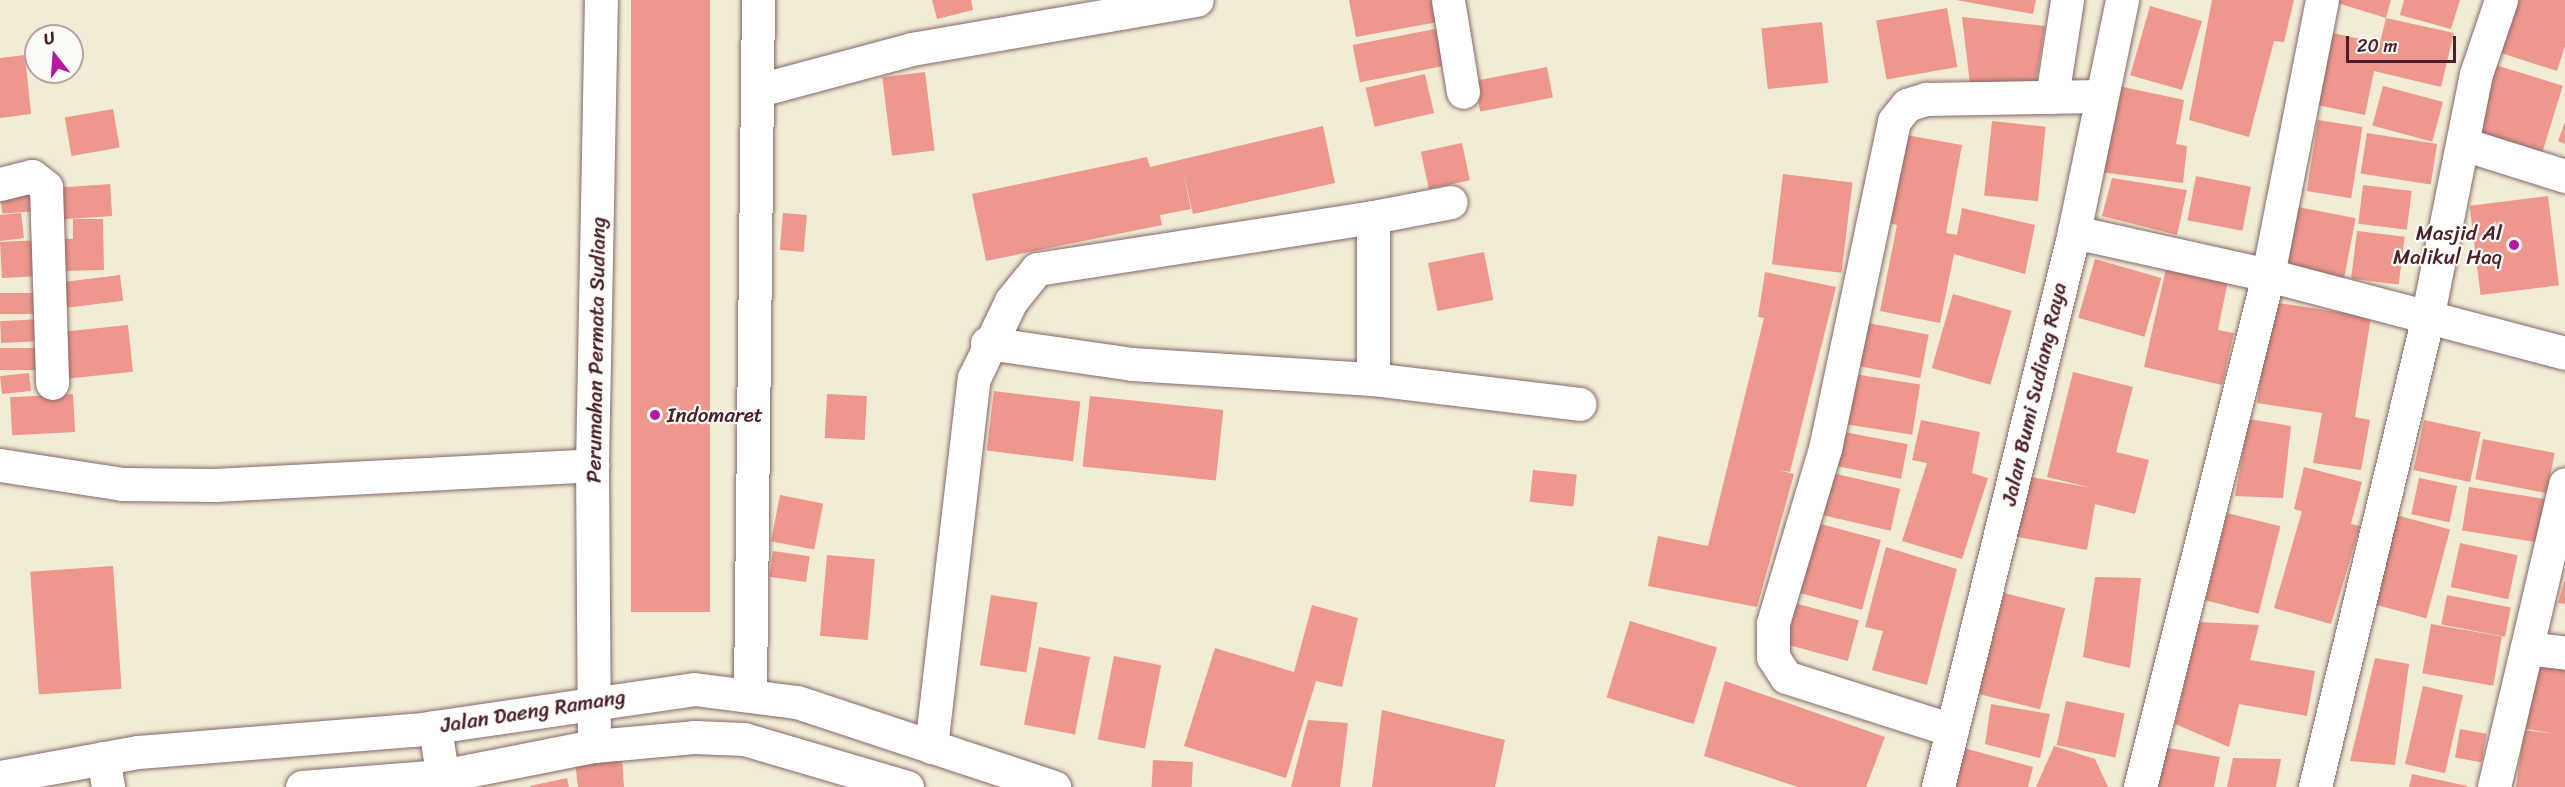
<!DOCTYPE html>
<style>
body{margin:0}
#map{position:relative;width:2565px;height:787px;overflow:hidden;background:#f2ecd6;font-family:Sriracha,sans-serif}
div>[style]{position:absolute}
.building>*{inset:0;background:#ed978d;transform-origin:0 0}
.roads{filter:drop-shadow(0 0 2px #856767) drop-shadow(0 0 2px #856767)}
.street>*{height:33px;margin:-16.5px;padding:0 16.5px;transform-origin:16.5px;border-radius:16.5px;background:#fff}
.secondary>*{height:33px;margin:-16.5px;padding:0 16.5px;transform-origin:16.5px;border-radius:16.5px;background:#fff}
.dots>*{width:16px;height:16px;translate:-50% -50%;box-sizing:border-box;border:3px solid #fdfcf7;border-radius:50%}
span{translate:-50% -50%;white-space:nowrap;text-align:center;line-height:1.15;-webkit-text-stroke:4.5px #fdfcf7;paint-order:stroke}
.poi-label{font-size:21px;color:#4a1f2b}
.right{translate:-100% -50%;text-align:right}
.left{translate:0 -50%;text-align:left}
.street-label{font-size:21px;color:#4a1f2b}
.north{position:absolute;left:24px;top:24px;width:60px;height:60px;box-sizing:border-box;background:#fdfcf7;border:2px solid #b5a4a5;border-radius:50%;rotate:343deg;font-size:16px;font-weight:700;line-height:24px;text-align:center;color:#4a1f2b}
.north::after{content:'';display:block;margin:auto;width:21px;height:27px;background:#b5179e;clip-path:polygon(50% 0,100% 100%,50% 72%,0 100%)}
.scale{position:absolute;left:2346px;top:36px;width:110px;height:27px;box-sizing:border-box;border:3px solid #4a1f2b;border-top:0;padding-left:8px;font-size:18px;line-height:21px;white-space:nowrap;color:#4a1f2b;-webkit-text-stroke:4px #fdfcf7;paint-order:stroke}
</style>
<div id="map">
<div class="building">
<i style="left:631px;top:0;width:79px;height:612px"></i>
<i style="clip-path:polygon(932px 0,971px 0,973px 10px,937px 19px)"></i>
<i style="clip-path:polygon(1349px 0,1434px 0,1438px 22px,1356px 37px)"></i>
<i style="clip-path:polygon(1956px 0,2036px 0,2033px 14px)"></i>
<i style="clip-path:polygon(2212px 0,2294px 0,2284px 42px,2274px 41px,2249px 137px,2189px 120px)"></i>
<i style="clip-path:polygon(2328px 0,2391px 0,2386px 18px)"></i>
<i style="clip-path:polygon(2404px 0,2460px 0,2451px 29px,2400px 15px)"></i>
<i style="clip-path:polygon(2519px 0,2565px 0,2565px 46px,2557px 71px,2498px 52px)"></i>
<i style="left:2150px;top:6px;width:54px;height:72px;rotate:16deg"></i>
<i style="left:1947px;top:8px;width:60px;height:72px;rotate:80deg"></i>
<i style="clip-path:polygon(1962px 17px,2045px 26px,2036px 83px,1970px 84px)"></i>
<i style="clip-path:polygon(2386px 18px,2454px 33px,2441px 87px,2374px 71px,2365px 115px,2317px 105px,2332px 33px,2380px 43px)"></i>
<i style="left:1822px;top:22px;width:61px;height:61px;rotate:84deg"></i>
<i style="left:1440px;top:28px;width:38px;height:89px;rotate:79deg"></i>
<i style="clip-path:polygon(25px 55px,31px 114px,0 118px,0 58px)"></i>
<i style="left:2492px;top:64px;width:74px;height:69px;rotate:17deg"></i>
<i style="left:1547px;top:67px;width:31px;height:74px;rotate:79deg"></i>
<i style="left:925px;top:72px;width:79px;height:43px;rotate:83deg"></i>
<i style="left:1425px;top:74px;width:40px;height:61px;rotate:77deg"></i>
<i style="clip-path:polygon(2114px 85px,2184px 100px,2176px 144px,2187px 146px,2183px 183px,2101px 172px)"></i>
<i style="left:2383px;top:86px;width:62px;height:41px;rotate:15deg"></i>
<i style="left:113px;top:109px;width:39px;height:49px;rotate:80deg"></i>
<i style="left:2318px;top:120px;width:45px;height:72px;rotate:9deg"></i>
<i style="left:1992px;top:121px;width:54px;height:75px;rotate:6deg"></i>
<i style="clip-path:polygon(2565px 122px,2565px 144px,2558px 141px)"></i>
<i style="clip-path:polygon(1323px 126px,1335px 183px,1193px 214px,1182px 168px,1191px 209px,1160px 215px,1162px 225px,986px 261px,972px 194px,1147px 157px,1150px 167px)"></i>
<i style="left:2367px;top:133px;width:71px;height:41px;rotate:9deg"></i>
<i style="clip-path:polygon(1906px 135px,1962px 145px,1946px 233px,1957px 235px,1962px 208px,2035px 225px,2025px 274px,1954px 254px,1940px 323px,1880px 311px,1897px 225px,1890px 223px)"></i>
<i style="left:1462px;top:143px;width:38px;height:42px;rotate:78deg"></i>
<i style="left:1783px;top:174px;width:70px;height:91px;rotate:7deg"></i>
<i style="left:2196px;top:176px;width:56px;height:45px;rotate:11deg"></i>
<i style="clip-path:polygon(2112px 178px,2187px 190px,2177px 235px,2102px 216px)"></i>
<i style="left:110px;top:184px;width:32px;height:60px;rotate:86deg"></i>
<i style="left:2363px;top:185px;width:49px;height:39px;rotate:7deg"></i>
<i style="left:34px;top:187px;width:24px;height:34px;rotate:85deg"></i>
<i style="left:2548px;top:196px;width:90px;height:79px;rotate:83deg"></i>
<i style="left:2288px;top:205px;width:69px;height:65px;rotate:11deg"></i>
<i style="clip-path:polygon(21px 213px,24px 238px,0 241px,0 215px)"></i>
<i style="left:783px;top:213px;width:24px;height:37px;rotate:5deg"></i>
<i style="clip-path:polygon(73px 219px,103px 219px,104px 270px,57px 271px,56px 239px,73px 239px)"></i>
<i style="left:2357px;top:231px;width:48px;height:48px;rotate:7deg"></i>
<i style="left:40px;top:240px;width:36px;height:40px;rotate:87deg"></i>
<i style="left:1484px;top:252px;width:49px;height:57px;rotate:79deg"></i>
<i style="left:2095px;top:259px;width:69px;height:61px;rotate:16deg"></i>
<i style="clip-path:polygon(2167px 264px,2229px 275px,2218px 330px,2234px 333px,2222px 385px,2144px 367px)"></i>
<i style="clip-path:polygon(1765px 272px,1836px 287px,1790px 472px,1778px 470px,1794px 474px,1757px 607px,1648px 586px,1658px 536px,1708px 546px,1764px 318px,1758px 317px)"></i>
<i style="left:120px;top:275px;width:26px;height:65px;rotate:83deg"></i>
<i style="left:39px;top:293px;width:21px;height:39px;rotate:90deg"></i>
<i style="left:1953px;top:294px;width:61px;height:77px;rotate:16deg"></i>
<i style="clip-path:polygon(2272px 302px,2371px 317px,2355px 417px,2370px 420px,2361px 470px,2313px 463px,2322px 413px,2257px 403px)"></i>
<i style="left:41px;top:319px;width:22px;height:41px;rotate:87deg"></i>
<i style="left:1863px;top:322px;width:67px;height:44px;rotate:11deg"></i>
<i style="left:128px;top:325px;width:47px;height:67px;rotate:84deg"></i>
<i style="left:42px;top:348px;width:22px;height:42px;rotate:90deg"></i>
<i style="clip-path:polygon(2073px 372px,2133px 387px,2116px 452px,2149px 460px,2135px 514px,2095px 504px,2087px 550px,2008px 535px,2019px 475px,2092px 488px,2047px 477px)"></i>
<i style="left:29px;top:373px;width:18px;height:29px;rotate:84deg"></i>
<i style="left:1854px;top:374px;width:67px;height:51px;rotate:9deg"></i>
<i style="left:994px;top:391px;width:87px;height:60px;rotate:7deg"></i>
<i style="left:73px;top:394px;width:38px;height:63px;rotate:87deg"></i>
<i style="left:827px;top:394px;width:40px;height:44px;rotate:3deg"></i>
<i style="left:1090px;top:396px;width:134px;height:71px;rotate:6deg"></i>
<i style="clip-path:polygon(2249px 419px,2291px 426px,2283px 498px,2235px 496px)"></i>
<i style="clip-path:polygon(1921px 420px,1980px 432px,1972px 473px,1988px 478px,1962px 559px,1902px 541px,1927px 463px,1912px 460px)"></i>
<i style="left:2424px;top:420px;width:58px;height:51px;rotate:12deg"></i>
<i style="left:1839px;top:431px;width:70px;height:35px;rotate:11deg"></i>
<i style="left:2483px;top:439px;width:73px;height:41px;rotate:11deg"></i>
<i style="clip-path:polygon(2304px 467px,2362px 482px,2351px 524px,2360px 526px,2331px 624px,2274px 608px,2302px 511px,2294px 509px)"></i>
<i style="left:1533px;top:470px;width:44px;height:32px;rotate:6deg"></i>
<i style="left:1832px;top:473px;width:70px;height:43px;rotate:13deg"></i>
<i style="left:2419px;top:478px;width:39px;height:37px;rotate:12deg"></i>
<i style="left:2469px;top:487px;width:81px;height:44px;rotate:9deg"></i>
<i style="left:780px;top:495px;width:44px;height:47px;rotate:11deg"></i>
<i style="left:2227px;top:513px;width:55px;height:90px;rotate:14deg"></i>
<i style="left:2396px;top:515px;width:56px;height:92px;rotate:15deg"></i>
<i style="left:1817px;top:523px;width:66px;height:72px;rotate:15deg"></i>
<i style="left:2460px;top:543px;width:59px;height:45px;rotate:12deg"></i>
<i style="clip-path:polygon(1886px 547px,1957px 569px,1927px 685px,1872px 670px,1883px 631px,1865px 627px)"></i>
<i style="left:773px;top:551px;width:37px;height:26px;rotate:8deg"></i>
<i style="left:827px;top:555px;width:48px;height:81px;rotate:5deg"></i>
<i style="left:113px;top:566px;width:123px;height:83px;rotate:86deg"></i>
<i style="clip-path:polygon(2095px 577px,2141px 578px,2130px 668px,2083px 657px)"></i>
<i style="clip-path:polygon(2564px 582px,2565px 582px,2565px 604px,2558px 603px)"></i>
<i style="left:2004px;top:593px;width:63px;height:104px;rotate:14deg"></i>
<i style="left:991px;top:595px;width:47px;height:71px;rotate:9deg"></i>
<i style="left:2447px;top:595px;width:65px;height:30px;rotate:11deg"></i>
<i style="left:1794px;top:603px;width:67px;height:42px;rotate:15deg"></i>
<i style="clip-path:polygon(1312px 605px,1358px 618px,1342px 687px,1316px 681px,1286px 778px,1184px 746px,1215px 648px,1294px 672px)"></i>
<i style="left:1630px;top:621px;width:91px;height:80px;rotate:17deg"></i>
<i style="clip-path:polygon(2199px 622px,2259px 625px,2250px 660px,2315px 671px,2307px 716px,2239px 704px,2229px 747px,2175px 724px)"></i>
<i style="left:2431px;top:624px;width:72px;height:50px;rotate:10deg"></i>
<i style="left:1039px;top:647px;width:52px;height:79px;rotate:11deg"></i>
<i style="clip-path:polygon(2530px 652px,2565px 659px,2565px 787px,2516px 787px,2524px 730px,2556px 734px,2516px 727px)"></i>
<i style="left:1114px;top:656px;width:48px;height:85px;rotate:11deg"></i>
<i style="clip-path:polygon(2375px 658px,2409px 664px,2395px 765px,2350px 761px)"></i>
<i style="clip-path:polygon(1725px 681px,1885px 737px,1866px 787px,1798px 787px,1704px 756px)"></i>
<i style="left:2423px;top:686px;width:41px;height:80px;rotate:13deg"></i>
<i style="left:2066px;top:701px;width:60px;height:45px;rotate:12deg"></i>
<i style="clip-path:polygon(1991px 704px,2050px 714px,2040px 758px,1985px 744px)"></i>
<i style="clip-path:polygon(1382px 710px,1505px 740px,1495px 787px,1372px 787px)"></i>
<i style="clip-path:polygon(1308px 720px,1348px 723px,1340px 787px,1291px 787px)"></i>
<i style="left:2460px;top:729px;width:27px;height:29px;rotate:10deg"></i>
<i style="clip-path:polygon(2054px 746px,2095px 759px,2108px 787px,2036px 787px)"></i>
<i style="clip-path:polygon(2163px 747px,2220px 757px,2214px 787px,2156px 787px)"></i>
<i style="clip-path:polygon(1964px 748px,2033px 767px,2028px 787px,1956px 787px)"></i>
<i style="clip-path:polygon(622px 757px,624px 787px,578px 787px,575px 761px)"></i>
<i style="clip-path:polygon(2233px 758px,2281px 759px,2276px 787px,2227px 787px)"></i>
<i style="left:1153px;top:760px;width:40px;height:27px;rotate:3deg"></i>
<i style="clip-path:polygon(2412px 774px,2467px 786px,2467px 787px,2409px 787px)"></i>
<i style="clip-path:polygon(567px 778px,569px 787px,531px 787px,530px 786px)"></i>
</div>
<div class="roads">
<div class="street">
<i style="left:1448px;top:0;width:93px;rotate:80.7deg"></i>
<i style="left:759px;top:90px;width:158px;rotate:-15deg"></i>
<i style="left:912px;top:49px;width:289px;rotate:-9.8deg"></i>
<i style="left:2052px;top:97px;width:98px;rotate:-81.2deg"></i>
<i style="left:2463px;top:144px;width:107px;rotate:17.4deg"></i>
<i style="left:0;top:184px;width:33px;rotate:-14deg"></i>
<i style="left:32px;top:176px;width:18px;rotate:38deg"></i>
<i style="left:46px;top:187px;width:196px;rotate:88.2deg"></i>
<i style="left:1373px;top:217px;width:79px;rotate:-10.9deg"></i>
<i style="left:2074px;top:232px;width:199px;rotate:12.5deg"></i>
<i style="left:2268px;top:275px;width:307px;rotate:14.7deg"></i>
<i style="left:987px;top:343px;width:147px;rotate:8.2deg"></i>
<i style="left:1132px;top:364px;width:241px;rotate:3.6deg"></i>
<i style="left:1373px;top:379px;width:208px;rotate:6.9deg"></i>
<i style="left:0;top:465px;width:124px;rotate:8.8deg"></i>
<i style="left:123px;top:484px;width:92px;rotate:0.6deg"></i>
<i style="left:215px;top:485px;width:378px;rotate:-3deg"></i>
<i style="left:2527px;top:648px;width:38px;rotate:7deg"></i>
<i style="left:750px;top:692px;width:692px;rotate:-89.34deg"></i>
<i style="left:435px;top:727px;width:61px;rotate:81.5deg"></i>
<i style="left:1952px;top:730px;width:174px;rotate:-162.3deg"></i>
<i style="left:1786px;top:677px;width:24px;rotate:-123deg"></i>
<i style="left:1773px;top:657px;width:34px;rotate:-90deg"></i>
<i style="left:1773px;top:623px;width:182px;rotate:-73.4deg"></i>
<i style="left:1825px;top:449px;width:335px;rotate:-78.1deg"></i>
<i style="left:1894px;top:121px;width:21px;rotate:-51deg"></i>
<i style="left:1907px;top:105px;width:20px;rotate:-18deg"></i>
<i style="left:1926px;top:99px;width:172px;rotate:-1deg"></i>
<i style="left:594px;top:746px;width:281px;rotate:-90.4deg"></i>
<i style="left:592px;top:465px;width:465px;rotate:-88.9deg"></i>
<i style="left:931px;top:747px;width:371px;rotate:-83.4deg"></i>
<i style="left:974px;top:378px;width:85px;rotate:-64.3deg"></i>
<i style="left:1011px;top:301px;width:41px;rotate:-50.9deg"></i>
<i style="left:1037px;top:269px;width:340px;rotate:-8.8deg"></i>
<i style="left:1373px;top:217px;width:162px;rotate:90deg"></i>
<i style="left:1938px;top:787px;width:571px;rotate:-76.23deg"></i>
<i style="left:2074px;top:232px;width:237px;rotate:-78.3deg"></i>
<i style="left:2140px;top:787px;width:528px;rotate:-75.96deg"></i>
<i style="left:2268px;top:275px;width:280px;rotate:-78.9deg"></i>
<i style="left:2315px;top:787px;width:481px;rotate:-76.5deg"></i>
<i style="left:2427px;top:319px;width:250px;rotate:-78.7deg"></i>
<i style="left:2476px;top:74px;width:78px;rotate:-71.3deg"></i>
<i style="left:2494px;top:787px;width:311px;rotate:-76.8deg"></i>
</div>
<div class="secondary">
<i style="left:103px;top:758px;width:29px;rotate:80deg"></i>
<i style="left:0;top:777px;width:140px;rotate:-10.3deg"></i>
<i style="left:138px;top:752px;width:277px;rotate:-4.6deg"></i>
<i style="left:414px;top:730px;width:283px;rotate:-8.3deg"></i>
<i style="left:694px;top:689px;width:104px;rotate:7.2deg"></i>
<i style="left:797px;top:702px;width:271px;rotate:18.3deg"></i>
<i style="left:302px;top:787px;width:140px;rotate:-4.5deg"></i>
<i style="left:442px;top:776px;width:155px;rotate:-11.2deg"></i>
<i style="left:594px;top:746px;width:100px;rotate:-5.1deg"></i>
<i style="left:694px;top:737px;width:50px;rotate:2.3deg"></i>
<i style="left:744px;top:739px;width:170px;rotate:16.4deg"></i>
</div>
</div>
<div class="dots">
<i style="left:2514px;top:245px;background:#b5179e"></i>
<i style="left:655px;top:415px;background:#b5179e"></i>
</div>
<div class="poi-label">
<span class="right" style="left:2502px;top:245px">Masjid Al<br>Malikul Haq</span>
<span class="left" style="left:667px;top:415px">Indomaret</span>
</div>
<div class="street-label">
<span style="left:596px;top:350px;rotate:-89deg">Perumahan Permata Sudiang</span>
<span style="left:2034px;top:394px;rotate:-77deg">Jalan Bumi Sudiang Raya</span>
<span style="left:533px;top:711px;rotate:-9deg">Jalan Daeng Ramang</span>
</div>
<div class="north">U</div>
<div class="scale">20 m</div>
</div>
